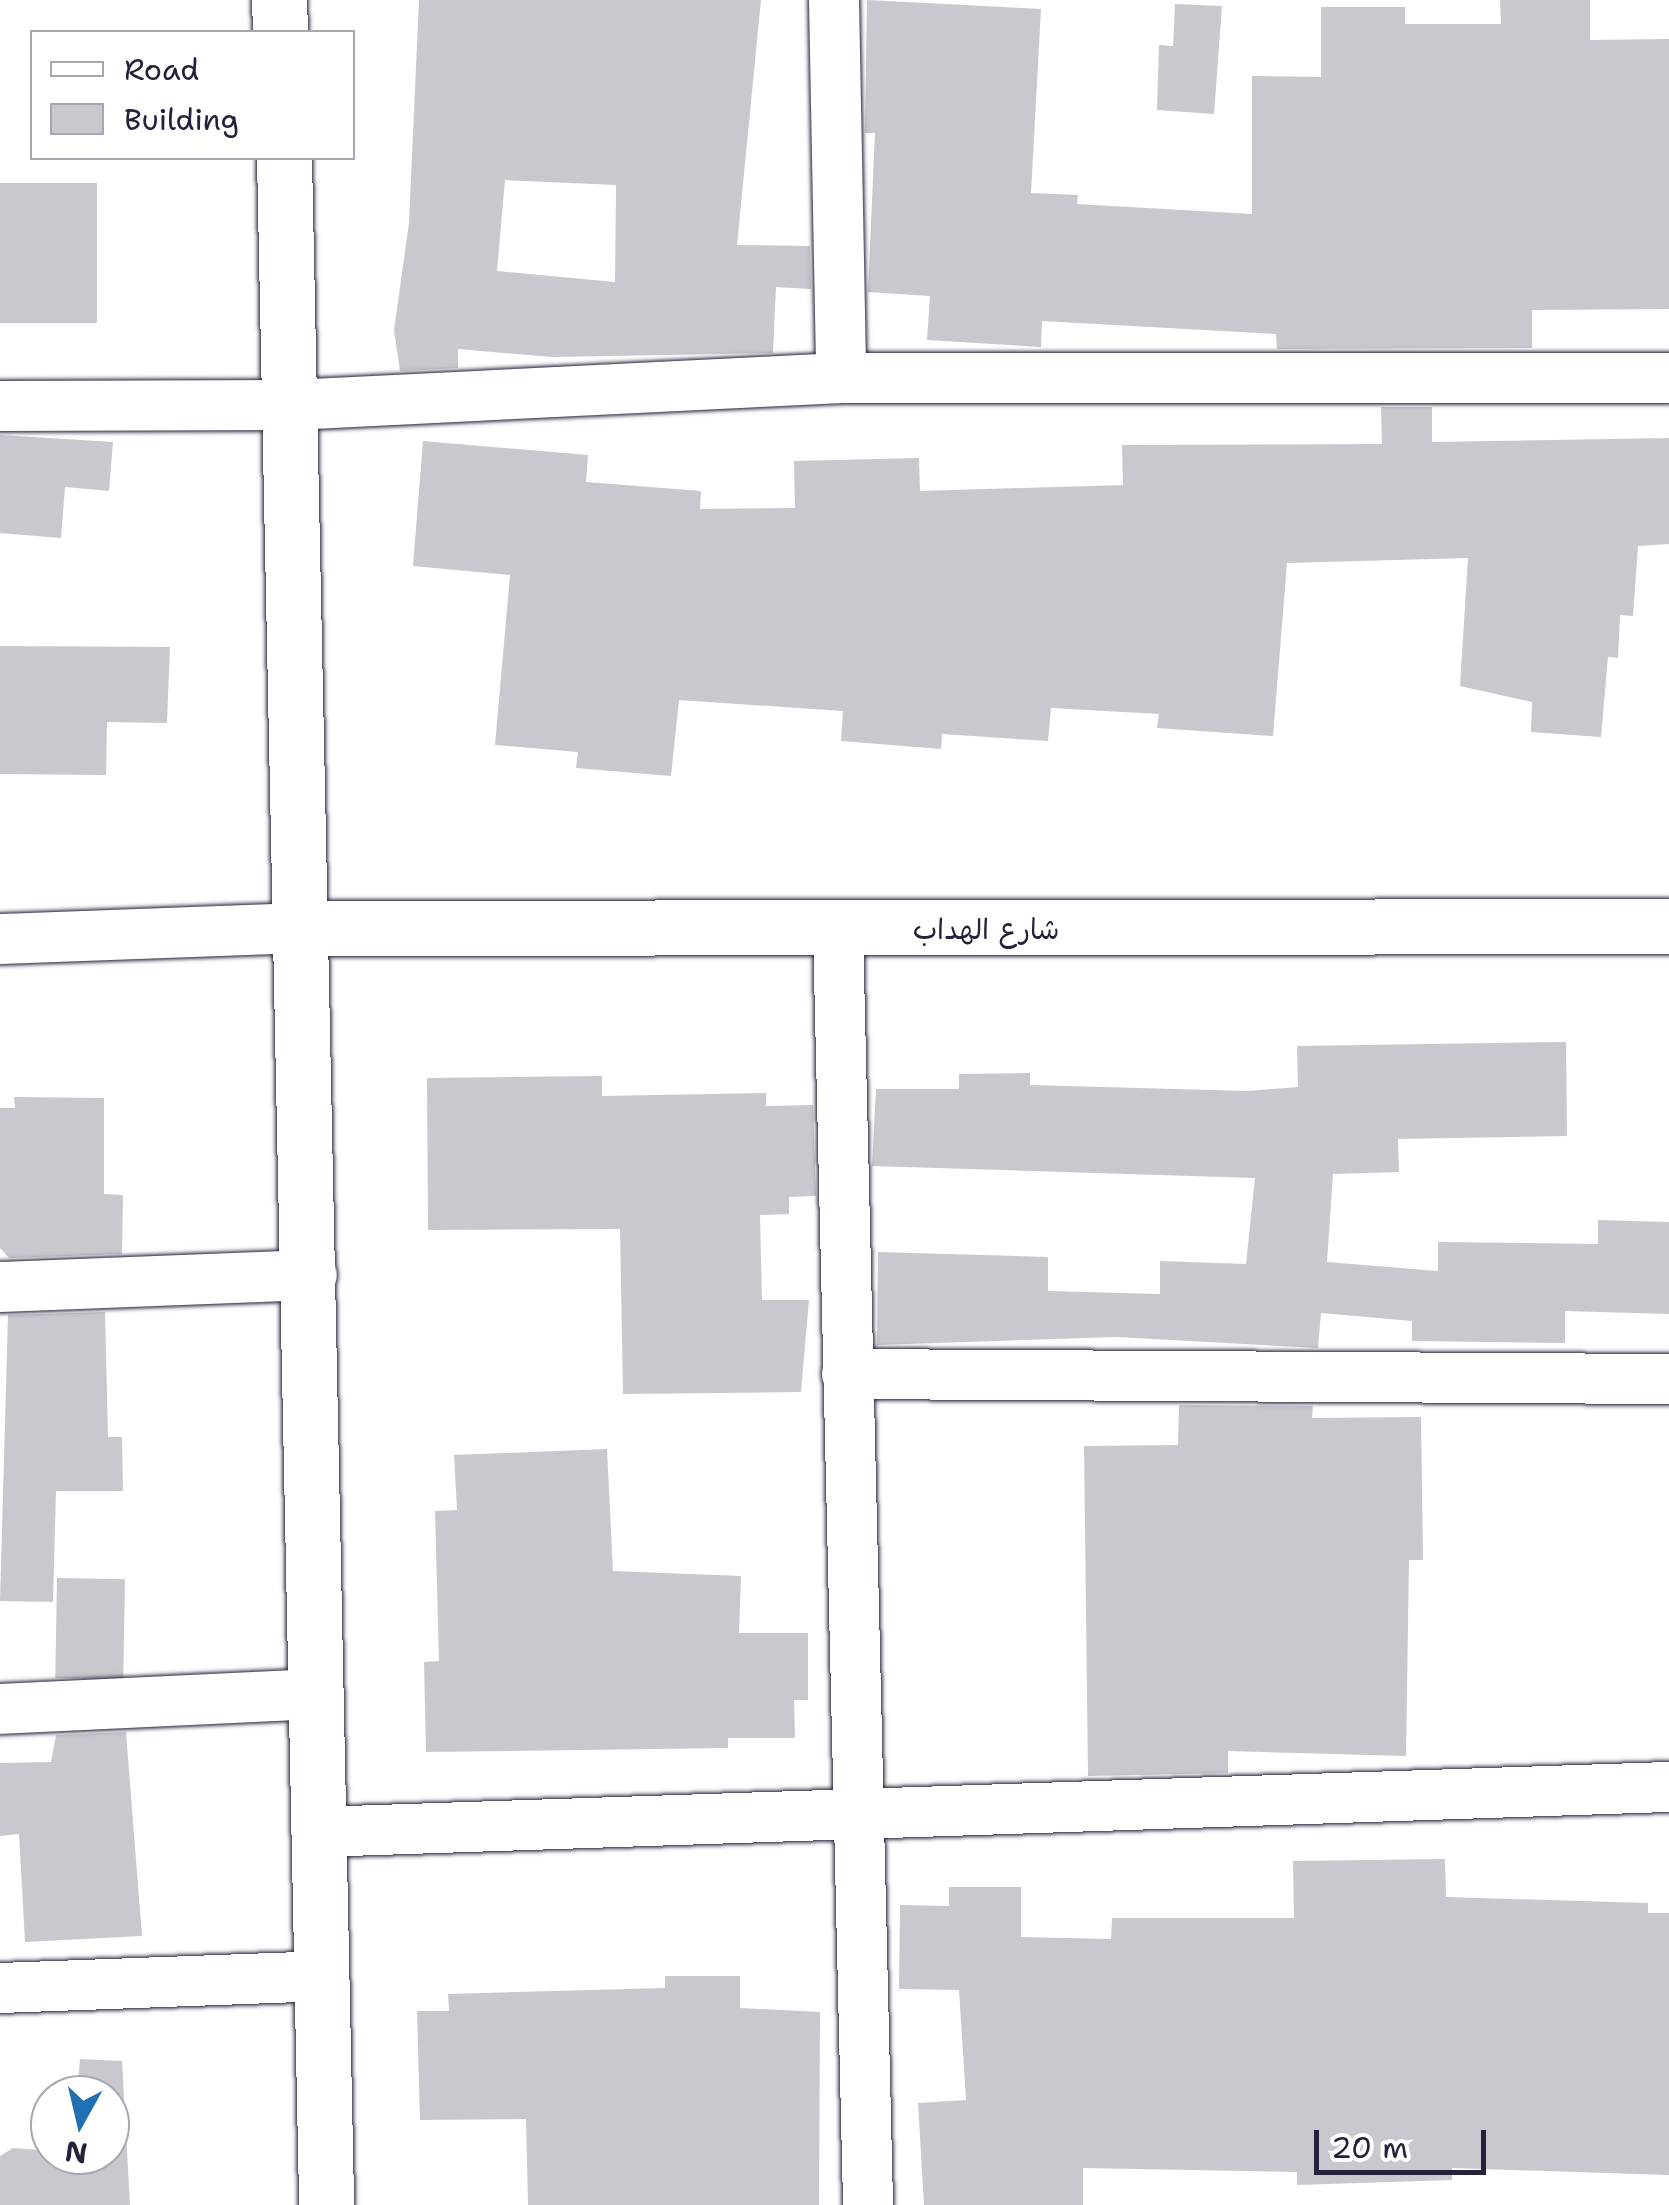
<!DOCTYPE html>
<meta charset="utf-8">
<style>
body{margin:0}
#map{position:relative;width:1669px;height:2205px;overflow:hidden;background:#fff;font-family:"Shantell Sans","Playpen Sans Arabic",sans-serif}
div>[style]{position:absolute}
.building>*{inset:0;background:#c8c8cf;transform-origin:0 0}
.roads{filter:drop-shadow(0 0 2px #22223b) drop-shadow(0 0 2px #22223b)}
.street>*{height:50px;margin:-25px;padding:0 25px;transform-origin:25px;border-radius:25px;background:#fff}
.secondary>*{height:55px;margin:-27.5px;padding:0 27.5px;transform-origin:27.5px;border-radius:27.5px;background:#fff}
span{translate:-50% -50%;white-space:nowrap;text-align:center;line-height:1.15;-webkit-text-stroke:10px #fff;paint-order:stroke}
.street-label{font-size:28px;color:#22223b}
.legend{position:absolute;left:30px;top:30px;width:325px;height:130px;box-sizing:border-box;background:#fff;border:2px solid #a7a7b1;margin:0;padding:12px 18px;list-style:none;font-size:30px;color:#22223b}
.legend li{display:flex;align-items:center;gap:20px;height:50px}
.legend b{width:50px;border:2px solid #a7a7b1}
.north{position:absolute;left:30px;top:2075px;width:100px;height:100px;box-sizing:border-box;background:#fff;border:2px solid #a7a7b1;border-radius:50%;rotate:188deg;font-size:28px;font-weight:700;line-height:40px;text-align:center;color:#22223b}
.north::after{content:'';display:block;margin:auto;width:35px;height:45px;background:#1f6fb2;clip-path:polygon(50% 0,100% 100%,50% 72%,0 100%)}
.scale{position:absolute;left:1314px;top:2130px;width:172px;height:45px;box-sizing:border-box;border:5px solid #22223b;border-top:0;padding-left:12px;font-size:30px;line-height:35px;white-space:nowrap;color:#22223b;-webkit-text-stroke:8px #fff;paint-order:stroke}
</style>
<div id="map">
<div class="building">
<i style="clip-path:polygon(evenodd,419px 0,761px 0,737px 245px,810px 246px,811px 289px,776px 287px,773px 353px,552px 357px,458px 349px,458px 368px,400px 371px,394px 330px,409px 223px,419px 0,505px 180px,616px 185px,615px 282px,497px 271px,505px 180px)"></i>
<i style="clip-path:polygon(867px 0,1041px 9px,1031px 193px,1078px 195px,1077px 204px,1252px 214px,1252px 76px,1321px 77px,1321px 7px,1405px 7px,1405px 24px,1501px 24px,1500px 0,1590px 0,1590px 40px,1669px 39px,1669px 309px,1532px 310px,1532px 348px,1277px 349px,1276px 334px,1042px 321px,1041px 347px,927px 340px,930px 296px,868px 292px,875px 133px,865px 133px)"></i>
<i style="clip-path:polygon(1175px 4px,1222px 6px,1214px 114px,1157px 110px,1159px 45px,1173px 46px)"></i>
<i style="left:0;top:183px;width:97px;height:140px"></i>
<i style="clip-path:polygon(1381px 407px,1432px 407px,1432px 442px,1669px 438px,1669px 544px,1638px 546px,1633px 616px,1620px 615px,1618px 658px,1608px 657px,1601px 737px,1531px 732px,1532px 702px,1460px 686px,1468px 558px,1287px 563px,1273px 736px,1157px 728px,1159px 714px,1051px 708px,1048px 741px,942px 734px,941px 749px,841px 741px,843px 711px,679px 700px,671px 776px,576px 768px,578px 752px,495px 745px,510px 575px,413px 566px,423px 441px,588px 455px,586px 482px,701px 491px,700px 509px,795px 508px,794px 461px,919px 458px,920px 491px,1123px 485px,1122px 445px,1382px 444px)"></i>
<i style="clip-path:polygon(0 435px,113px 442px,109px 491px,65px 487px,61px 538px,0 533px)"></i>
<i style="clip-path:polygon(0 646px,170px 647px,167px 723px,107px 722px,106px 775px,0 774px)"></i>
<i style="clip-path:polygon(1566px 1042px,1567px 1136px,1398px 1139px,1399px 1172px,1333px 1174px,1327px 1262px,1438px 1271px,1438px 1242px,1598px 1244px,1598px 1220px,1669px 1222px,1669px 1314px,1565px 1311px,1565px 1343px,1412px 1341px,1412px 1321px,1321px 1313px,1318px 1348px,1116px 1337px,877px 1345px,878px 1252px,1048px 1257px,1048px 1291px,1160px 1294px,1160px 1261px,1246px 1264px,1255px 1178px,872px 1166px,876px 1089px,959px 1089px,959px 1074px,1030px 1073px,1030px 1085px,1247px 1091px,1298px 1087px,1297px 1046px)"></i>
<i style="clip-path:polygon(602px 1076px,602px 1096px,766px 1093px,766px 1106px,813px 1105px,816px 1196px,789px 1197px,789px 1214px,760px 1215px,762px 1300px,809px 1300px,801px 1392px,623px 1394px,620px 1229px,428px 1230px,427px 1078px)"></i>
<i style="clip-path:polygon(14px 1097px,104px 1098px,104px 1194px,123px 1195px,122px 1254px,9px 1258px,0 1248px,0 1108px,15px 1108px)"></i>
<i style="clip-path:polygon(105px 1312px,108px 1437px,122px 1437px,123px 1491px,56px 1491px,53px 1602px,0 1601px,8px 1315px)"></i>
<i style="clip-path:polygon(1179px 1405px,1313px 1406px,1312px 1418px,1421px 1417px,1423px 1560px,1409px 1560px,1406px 1756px,1228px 1751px,1228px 1773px,1088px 1776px,1084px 1446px,1178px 1445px)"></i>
<i style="clip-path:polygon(607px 1449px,613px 1571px,741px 1576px,739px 1633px,808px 1633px,808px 1700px,794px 1700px,795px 1738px,728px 1738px,728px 1748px,426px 1752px,424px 1662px,439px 1661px,435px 1511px,457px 1510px,454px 1455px)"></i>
<i style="left:57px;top:1578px;width:68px;height:100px;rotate:1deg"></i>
<i style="clip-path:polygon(126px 1732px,142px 1936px,25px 1942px,19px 1834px,0 1836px,0 1763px,51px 1762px,56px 1735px)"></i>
<i style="clip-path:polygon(1445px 1859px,1446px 1897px,1648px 1903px,1648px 1913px,1669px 1913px,1669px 2175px,1452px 2168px,1452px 2180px,1297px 2185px,1297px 2172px,1083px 2168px,1083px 2205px,924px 2205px,918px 2103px,966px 2100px,959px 1990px,899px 1989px,900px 1905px,949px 1906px,949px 1887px,1021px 1887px,1021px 1937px,1111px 1939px,1112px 1918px,1294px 1918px,1293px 1861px)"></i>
<i style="clip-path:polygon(665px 1976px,740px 1976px,740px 2008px,820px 2012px,819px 2205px,528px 2205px,526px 2119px,420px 2120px,417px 2011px,449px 2011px,448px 1994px,665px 1988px)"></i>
<i style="clip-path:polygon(80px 2059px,122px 2061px,130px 2205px,0 2205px,0 2156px,13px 2148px,110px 2155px,110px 2095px,77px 2095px)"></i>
</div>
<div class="roads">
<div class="street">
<i style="left:834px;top:0;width:378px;rotate:88.9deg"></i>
<i style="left:0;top:406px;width:292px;rotate:-0.2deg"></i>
<i style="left:292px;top:405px;width:550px;rotate:-2.82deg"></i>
<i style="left:841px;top:378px;width:828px"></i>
<i style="left:838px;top:930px;width:1275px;rotate:88.65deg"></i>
<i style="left:0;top:939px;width:304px;rotate:-2.1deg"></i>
<i style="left:0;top:1287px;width:312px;rotate:-2.2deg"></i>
<i style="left:847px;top:1374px;width:822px;rotate:0.35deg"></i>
<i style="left:0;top:1709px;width:314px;rotate:-2.7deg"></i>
<i style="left:318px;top:1832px;width:1352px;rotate:-1.91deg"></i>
<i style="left:0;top:1988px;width:323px;rotate:-2.1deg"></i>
</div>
<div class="secondary">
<i style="left:279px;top:0;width:32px;rotate:88deg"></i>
<i style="left:284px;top:158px;width:2047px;rotate:88.82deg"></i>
<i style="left:304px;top:928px;width:1365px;rotate:-0.08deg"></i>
</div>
</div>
<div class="street-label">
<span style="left:986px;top:929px">شارع الهداب</span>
</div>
<ul class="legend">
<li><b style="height:12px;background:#fff"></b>Road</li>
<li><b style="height:28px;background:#c8c8cf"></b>Building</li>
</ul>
<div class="north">N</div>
<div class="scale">20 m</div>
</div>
